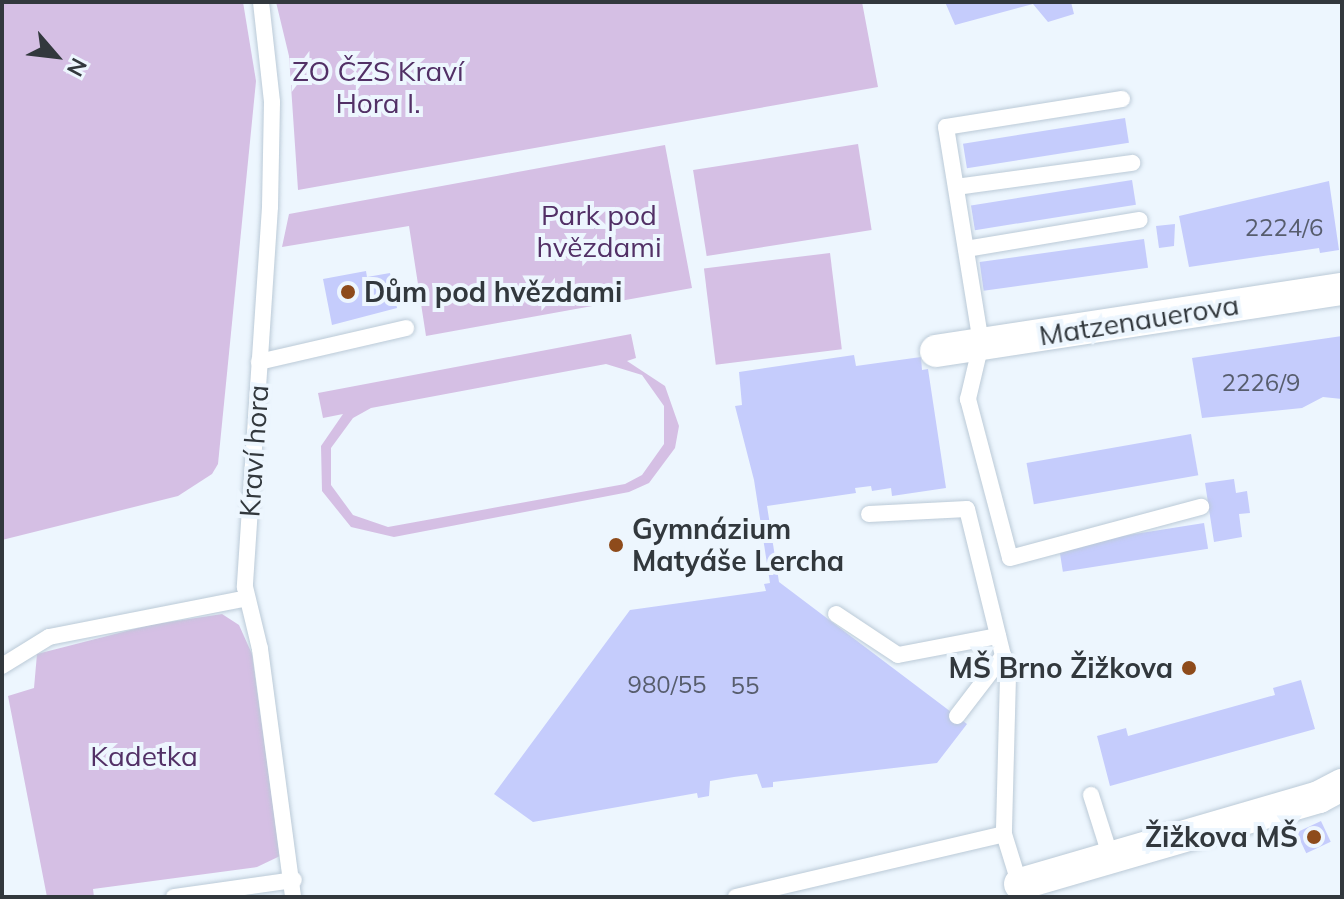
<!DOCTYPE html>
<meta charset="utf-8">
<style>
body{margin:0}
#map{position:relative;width:1344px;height:899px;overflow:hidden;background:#edf6fe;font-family:Mulish,sans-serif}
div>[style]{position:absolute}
.green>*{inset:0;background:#d5bfe4;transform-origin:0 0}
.building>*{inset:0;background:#c5ccfc;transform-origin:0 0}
.roads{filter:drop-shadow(0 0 2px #bbcad7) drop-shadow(0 0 2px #bbcad7)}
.service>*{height:16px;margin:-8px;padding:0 8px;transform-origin:8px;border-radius:8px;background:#fff}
.minor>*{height:32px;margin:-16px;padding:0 16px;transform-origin:16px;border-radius:16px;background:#fff}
.dots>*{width:22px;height:22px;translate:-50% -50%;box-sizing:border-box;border:4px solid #edf6fe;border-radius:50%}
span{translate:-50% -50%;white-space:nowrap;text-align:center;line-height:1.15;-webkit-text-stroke:8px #edf6fe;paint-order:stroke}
.number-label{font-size:24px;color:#575d6d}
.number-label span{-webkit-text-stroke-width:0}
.park-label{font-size:28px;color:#523066}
.poi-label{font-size:28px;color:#32383d;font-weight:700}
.left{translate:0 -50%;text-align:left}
.right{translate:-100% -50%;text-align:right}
.street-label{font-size:28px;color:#32383d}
.frame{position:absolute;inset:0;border:4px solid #32383d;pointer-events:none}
.north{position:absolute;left:16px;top:16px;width:80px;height:80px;-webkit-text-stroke:6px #edf6fe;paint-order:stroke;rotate:118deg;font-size:22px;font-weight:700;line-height:32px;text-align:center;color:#32383d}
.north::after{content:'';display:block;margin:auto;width:28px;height:36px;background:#32383d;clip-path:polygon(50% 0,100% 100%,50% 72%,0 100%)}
</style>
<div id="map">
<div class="green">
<i style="clip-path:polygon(243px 2px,256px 81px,218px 464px,212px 474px,178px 496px,2px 540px,2px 4px)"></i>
<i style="clip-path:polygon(276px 2px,862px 2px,878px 87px,298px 190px,289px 56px)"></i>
<i style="left:858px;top:144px;width:87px;height:167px;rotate:81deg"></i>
<i style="clip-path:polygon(665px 145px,692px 288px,426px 336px,409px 226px,282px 247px,289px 214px)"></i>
<i style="left:830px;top:253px;width:97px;height:127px;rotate:83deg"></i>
<i style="clip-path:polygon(evenodd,631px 334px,636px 358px,627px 361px,665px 386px,679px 426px,675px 448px,649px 483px,629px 492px,394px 537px,351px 527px,322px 491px,321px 446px,343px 414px,323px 418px,318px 393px,631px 334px,606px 364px,642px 375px,664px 406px,664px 444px,642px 475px,625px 484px,388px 527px,353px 515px,331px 485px,331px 448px,353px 418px,371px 408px,606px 364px)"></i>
<i style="clip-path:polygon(222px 614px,239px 625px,252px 654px,280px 856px,257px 867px,93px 889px,94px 897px,47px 897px,8px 696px,34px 688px,37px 654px,150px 625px)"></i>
</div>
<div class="building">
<i style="clip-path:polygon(945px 2px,1071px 2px,1074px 14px,1048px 22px,1033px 4px,955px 25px)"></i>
<i style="left:1125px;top:118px;width:25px;height:164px;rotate:81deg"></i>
<i style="left:1132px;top:180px;width:25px;height:163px;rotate:81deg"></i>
<i style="clip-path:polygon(1329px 181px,1339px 250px,1320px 253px,1319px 248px,1189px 267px,1179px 216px)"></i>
<i style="clip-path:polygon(1175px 224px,1174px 246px,1159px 248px,1156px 226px)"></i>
<i style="left:1144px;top:239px;width:29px;height:166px;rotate:82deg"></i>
<i style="clip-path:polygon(366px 271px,367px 277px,390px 273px,397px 308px,332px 325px,323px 279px)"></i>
<i style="clip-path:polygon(1342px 336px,1342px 399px,1323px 397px,1302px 408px,1202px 418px,1192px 358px)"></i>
<i style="clip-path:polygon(854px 355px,856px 366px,921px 357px,922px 370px,928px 369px,946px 488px,892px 496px,891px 488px,872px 491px,871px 486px,855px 488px,856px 493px,767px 506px,779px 582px,967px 724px,937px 763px,773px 782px,773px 787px,762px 788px,757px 774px,734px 777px,710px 781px,709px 796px,698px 798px,697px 793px,533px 822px,494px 794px,630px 610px,766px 591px,764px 584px,770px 583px,754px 480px,735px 406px,742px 405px,739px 372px)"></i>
<i style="left:1191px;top:434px;width:42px;height:167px;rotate:80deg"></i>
<i style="clip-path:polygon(1234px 479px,1236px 493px,1247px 491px,1250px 513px,1239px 514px,1242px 537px,1214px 542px,1205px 483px)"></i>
<i style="left:1204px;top:523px;width:26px;height:147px;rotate:81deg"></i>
<i style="clip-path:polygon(1301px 680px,1315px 729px,1110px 786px,1097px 736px,1126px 728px,1128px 736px,1275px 695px,1273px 688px)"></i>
<i style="left:1321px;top:821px;width:23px;height:27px;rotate:65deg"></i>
</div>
<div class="roads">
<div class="service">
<i style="left:261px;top:2px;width:101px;rotate:83.7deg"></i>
<i style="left:272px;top:102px;width:105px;rotate:91.1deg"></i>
<i style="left:270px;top:207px;width:381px;rotate:93.8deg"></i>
<i style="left:245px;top:587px;width:64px;rotate:76.4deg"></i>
<i style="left:260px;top:649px;width:250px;rotate:82.4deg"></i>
<i style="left:1122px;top:99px;width:178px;rotate:171deg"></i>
<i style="left:946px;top:127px;width:220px;rotate:80.8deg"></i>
<i style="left:981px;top:344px;width:57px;rotate:103.3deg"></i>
<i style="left:968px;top:399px;width:164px;rotate:75.2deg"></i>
<i style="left:1010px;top:558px;width:198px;rotate:-15deg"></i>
<i style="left:956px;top:187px;width:178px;rotate:-7.8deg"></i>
<i style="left:966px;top:249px;width:176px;rotate:-9.5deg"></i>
<i style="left:259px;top:362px;width:151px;rotate:-13deg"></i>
<i style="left:869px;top:514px;width:98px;rotate:-2.9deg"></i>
<i style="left:967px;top:509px;width:172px;rotate:76.2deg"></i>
<i style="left:1008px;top:676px;width:158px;rotate:91.5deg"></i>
<i style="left:1004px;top:834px;width:58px;rotate:72.8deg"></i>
<i style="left:836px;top:614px;width:74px;rotate:33.5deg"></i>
<i style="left:898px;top:655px;width:102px;rotate:-10.8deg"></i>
<i style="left:2px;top:666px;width:55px;rotate:-31.7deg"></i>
<i style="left:49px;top:637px;width:202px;rotate:-11.1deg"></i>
<i style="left:957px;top:716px;width:76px;rotate:-52.5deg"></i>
<i style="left:1091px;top:795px;width:66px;rotate:72.4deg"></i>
<i style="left:174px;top:897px;width:121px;rotate:-8.1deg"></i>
<i style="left:736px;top:897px;width:275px;rotate:-13.2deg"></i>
</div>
<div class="minor">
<i style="left:936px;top:351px;width:411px;rotate:-8.7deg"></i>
<i style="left:1020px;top:884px;width:311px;rotate:-16.2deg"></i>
<i style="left:1319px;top:797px;width:26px;rotate:-28deg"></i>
</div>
</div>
<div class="dots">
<i style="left:348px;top:292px;background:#8e4b1b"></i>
<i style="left:616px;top:545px;background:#8e4b1b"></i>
<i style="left:1189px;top:668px;background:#8e4b1b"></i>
<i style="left:1314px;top:837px;background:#8e4b1b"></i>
</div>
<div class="number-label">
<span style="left:1284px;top:228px">2224/6</span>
<span style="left:1261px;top:383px">2226/9</span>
<span style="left:667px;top:685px">980/55</span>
<span style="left:745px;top:686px">55</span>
</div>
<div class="park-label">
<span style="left:378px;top:87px">ZO ČZS Kraví<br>Hora I.</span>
<span style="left:599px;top:231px">Park pod<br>hvězdami</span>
<span style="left:144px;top:756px">Kadetka</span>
</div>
<div class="poi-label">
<span class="left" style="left:364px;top:292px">Dům pod hvězdami</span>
<span class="left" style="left:632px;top:545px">Gymnázium<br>Matyáše Lercha</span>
<span class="right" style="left:1173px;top:668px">MŠ Brno Žižkova</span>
<span class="right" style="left:1298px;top:837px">Žižkova MŠ</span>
</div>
<div class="street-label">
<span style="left:1139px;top:320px;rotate:-9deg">Matzenauerova</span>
<span style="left:254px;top:451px;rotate:-86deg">Kraví hora</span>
</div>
<div class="frame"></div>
<div class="north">N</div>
</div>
